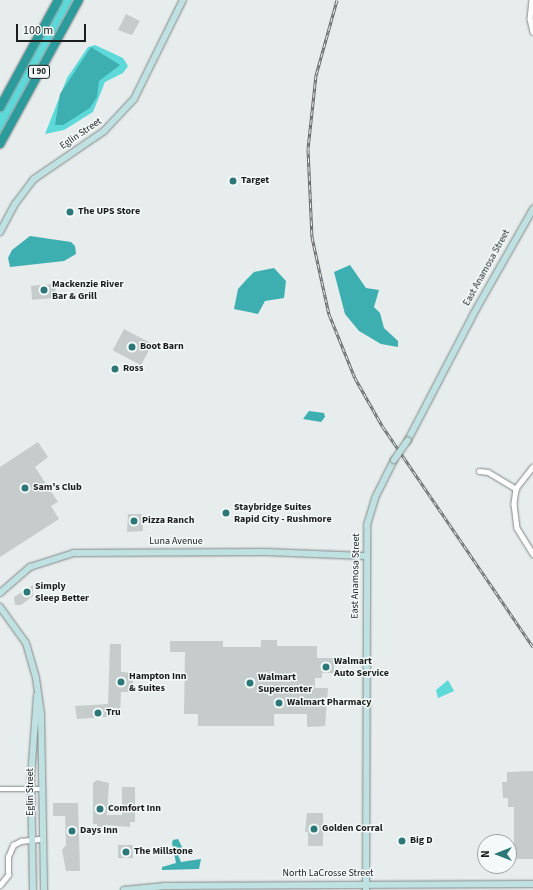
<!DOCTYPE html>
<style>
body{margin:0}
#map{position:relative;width:533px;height:890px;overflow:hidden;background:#e7ecec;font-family:"Source Sans 3",sans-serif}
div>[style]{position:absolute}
.green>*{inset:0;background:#5ed9da}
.water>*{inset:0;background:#3dafb0}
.building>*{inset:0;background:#c6cbcb;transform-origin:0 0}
.roads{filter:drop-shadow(0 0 1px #828787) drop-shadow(0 0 1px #828787)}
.street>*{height:4.5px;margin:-2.25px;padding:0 2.25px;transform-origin:2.25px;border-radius:2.25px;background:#fff}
.secondary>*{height:6px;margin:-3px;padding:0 3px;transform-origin:3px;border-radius:3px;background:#bfe1e1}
.highway>*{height:8px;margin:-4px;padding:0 4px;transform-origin:4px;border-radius:4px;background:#2b9b9c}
.rail>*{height:3px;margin-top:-1.5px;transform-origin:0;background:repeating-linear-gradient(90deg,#f4fafa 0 4.5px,#696c6c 0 9px);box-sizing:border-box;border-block:1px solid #696c6c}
.bridges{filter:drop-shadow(0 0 1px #828787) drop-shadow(0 0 1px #828787)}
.secondary-bridge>*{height:6px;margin:-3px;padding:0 3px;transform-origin:3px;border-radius:3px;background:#bfe1e1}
.dots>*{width:11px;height:11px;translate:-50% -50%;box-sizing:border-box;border:2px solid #f4fafa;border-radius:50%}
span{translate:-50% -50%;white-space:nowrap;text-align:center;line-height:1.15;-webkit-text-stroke:3px #f4fafa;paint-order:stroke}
.shield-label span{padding:1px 3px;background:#f4fafa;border:1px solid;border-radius:3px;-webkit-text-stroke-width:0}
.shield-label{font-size:9px;color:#1c1e1e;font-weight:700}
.street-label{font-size:10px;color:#1c1e1e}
.poi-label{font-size:10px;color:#1c1e1e;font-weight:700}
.left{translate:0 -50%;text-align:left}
.north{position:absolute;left:477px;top:834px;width:40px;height:40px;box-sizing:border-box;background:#f4fafa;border:1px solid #9ea2a2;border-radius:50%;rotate:270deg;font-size:11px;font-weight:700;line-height:16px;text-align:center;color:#1c1e1e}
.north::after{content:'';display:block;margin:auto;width:14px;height:18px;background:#2d7778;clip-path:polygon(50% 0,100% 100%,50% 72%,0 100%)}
.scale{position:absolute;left:16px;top:24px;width:70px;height:18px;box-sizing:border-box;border:2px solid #1c1e1e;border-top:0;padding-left:5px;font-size:12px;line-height:14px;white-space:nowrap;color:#1c1e1e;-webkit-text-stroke:3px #f4fafa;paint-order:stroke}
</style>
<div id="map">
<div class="green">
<i style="clip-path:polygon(62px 0,73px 0,0 134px,0 113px)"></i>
<i style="clip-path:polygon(95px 45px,123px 58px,128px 66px,123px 73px,105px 82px,93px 112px,64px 130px,45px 134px,67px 78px,88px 47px)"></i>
<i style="clip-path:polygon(448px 680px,454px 691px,438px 698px,436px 690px)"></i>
</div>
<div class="water">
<i style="clip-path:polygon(91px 47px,120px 65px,99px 81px,97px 97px,90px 108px,63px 125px,55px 125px,60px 94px)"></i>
<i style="clip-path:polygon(30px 236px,71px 242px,75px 246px,76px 254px,64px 261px,10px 267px,8px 258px,12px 250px)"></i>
<i style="clip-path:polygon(350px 265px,366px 288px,379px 290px,374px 307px,380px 313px,384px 328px,398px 341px,398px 347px,381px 344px,359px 331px,345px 314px,334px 272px)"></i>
<i style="clip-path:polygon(274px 268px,286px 281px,284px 298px,265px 301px,258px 314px,234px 309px,238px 289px,247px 279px,254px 272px)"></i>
<i style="clip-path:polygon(309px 411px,324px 413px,325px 417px,321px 422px,303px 419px)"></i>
<i style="clip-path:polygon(178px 839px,182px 847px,178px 855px,181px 862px,201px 859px,199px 869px,162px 870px,162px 867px,176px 863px,172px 843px,173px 840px)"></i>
</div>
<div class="building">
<i style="clip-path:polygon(126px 14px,140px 21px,132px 35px,118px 30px)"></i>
<i style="left:55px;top:284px;width:14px;height:24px;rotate:86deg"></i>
<i style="left:124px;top:329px;width:32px;height:24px;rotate:28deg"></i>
<i style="clip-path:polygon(38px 442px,48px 457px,35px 467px,58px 502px,51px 506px,59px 519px,0 557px,0 467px)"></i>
<i style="clip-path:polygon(128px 514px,142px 514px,143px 531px,127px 532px)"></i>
<i style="clip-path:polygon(33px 585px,33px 596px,21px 605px,15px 605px,14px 597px)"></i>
<i style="clip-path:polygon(261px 640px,277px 640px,277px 646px,317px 646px,317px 658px,334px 658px,334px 673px,322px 673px,322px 678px,315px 678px,315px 688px,328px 688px,325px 726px,307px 727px,307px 714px,274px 714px,274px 726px,198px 726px,198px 714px,184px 714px,185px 652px,170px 652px,170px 641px,223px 641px,223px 647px,261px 647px)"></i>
<i style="clip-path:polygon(110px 644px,121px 644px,121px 672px,133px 673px,133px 692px,121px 692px,120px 716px,77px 719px,75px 706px,108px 704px)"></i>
<i style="clip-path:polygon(533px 771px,533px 859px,514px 859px,514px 807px,508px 807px,508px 798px,503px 798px,502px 782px,507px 782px,507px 772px)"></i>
<i style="clip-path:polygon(97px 780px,109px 783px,107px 815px,122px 815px,122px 787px,135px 787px,135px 822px,130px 822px,130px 827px,106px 825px,106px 830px,97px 830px,97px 824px,93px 824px,93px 783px)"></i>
<i style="clip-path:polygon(53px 803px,78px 803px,80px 871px,66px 871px,62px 850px,66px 845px,65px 816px,53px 816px)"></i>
<i style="clip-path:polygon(307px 813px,323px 813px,323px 846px,308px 846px,308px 832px,305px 832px)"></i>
<i style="left:118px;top:845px;width:15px;height:13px"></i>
</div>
<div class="roads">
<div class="street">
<i style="left:532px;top:0;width:19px;rotate:96deg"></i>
<i style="left:530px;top:19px;width:13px;rotate:77deg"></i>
<i style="left:533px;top:467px;width:28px;rotate:128deg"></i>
<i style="left:516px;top:489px;width:15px;rotate:98deg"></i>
<i style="left:514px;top:504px;width:24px;rotate:83deg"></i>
<i style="left:517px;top:528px;width:31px;rotate:58deg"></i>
<i style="left:479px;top:471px;width:9px;rotate:6deg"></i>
<i style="left:488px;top:472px;width:33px;rotate:31deg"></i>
<i style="left:0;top:789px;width:41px"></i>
<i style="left:0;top:885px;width:13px;rotate:-51deg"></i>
<i style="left:8px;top:875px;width:18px;rotate:-90deg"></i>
<i style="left:8px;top:857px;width:13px;rotate:-67deg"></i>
<i style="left:13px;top:845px;width:9px;rotate:-27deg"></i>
<i style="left:21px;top:841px;width:20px;rotate:-6deg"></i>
</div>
<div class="secondary">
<i style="left:0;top:232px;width:32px;rotate:-62deg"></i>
<i style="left:15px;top:204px;width:31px;rotate:-53deg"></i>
<i style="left:34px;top:179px;width:85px;rotate:-34.4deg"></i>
<i style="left:104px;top:131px;width:44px;rotate:-46.8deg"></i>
<i style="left:134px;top:99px;width:110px;rotate:-63.7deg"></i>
<i style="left:408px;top:440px;width:143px;rotate:-62.5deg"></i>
<i style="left:474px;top:313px;width:120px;rotate:-60.4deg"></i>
<i style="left:0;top:593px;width:40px;rotate:-41deg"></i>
<i style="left:30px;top:567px;width:46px;rotate:-17.7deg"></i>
<i style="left:74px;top:553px;width:192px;rotate:-0.3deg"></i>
<i style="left:266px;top:552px;width:99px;rotate:2.3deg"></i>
<i style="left:0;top:607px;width:44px;rotate:54.2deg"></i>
<i style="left:26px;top:643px;width:36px;rotate:74deg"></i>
<i style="left:36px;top:678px;width:37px;rotate:82deg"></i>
<i style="left:41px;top:715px;width:175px;rotate:89deg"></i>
<i style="left:33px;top:890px;width:113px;rotate:-91deg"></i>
<i style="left:31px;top:777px;width:82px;rotate:-85.8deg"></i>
<i style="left:124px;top:890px;width:41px;rotate:-5.6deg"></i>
<i style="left:165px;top:886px;width:368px;rotate:-0.3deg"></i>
<i style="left:366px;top:890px;width:365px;rotate:-89.8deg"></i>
<i style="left:367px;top:525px;width:28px;rotate:-73deg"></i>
<i style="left:375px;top:498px;width:42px;rotate:-63.4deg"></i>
</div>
<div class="highway">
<i style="left:0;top:107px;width:122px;rotate:-61.5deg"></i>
<i style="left:0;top:144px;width:164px;rotate:-61.3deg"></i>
</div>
</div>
<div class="rail">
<i style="left:337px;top:0;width:78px;rotate:105.6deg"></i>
<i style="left:316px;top:75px;width:74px;rotate:96.2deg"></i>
<i style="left:308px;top:149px;width:88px;rotate:87.4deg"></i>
<i style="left:312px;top:237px;width:79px;rotate:77.6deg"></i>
<i style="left:329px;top:314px;width:69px;rotate:67.9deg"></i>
<i style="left:355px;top:378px;width:56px;rotate:60.3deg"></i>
<i style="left:383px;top:427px;width:266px;rotate:55.7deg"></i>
</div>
<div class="bridges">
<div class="secondary-bridge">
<i style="left:394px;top:460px;width:24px;rotate:-55deg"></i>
</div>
</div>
<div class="dots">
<i style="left:233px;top:181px;background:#2d7778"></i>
<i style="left:70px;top:212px;background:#2d7778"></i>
<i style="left:44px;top:290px;background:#2d7778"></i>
<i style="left:132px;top:347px;background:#2d7778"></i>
<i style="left:115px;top:369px;background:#2d7778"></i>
<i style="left:25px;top:488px;background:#2d7778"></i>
<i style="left:226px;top:513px;background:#2d7778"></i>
<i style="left:134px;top:521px;background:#2d7778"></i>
<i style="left:27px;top:592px;background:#2d7778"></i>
<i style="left:326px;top:667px;background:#2d7778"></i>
<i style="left:121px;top:682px;background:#2d7778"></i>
<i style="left:250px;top:683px;background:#2d7778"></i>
<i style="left:279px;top:703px;background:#2d7778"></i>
<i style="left:98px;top:713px;background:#2d7778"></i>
<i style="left:100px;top:809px;background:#2d7778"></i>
<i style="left:314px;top:829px;background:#2d7778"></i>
<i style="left:72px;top:831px;background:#2d7778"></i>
<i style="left:402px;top:841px;background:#2d7778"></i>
<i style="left:126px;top:852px;background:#2d7778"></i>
</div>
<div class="shield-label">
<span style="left:39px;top:72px">I 90</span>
</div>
<div class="street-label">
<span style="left:81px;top:134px;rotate:-34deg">Eglin Street</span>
<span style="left:487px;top:268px;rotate:-61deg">East Anamosa Street</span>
<span style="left:176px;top:542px">Luna Avenue</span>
<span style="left:356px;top:576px;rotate:-89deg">East Anamosa Street</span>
<span style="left:31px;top:792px;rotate:-90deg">Eglin Street</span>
<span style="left:328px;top:874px">North LaCrosse Street</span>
</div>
<div class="poi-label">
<span class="left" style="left:241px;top:181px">Target</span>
<span class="left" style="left:78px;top:212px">The UPS Store</span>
<span class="left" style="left:52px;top:290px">Mackenzie River<br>Bar &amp; Grill</span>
<span class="left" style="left:140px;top:347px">Boot Barn</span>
<span class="left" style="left:123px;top:369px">Ross</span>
<span class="left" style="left:33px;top:488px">Sam's Club</span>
<span class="left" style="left:234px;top:513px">Staybridge Suites<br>Rapid City - Rushmore</span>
<span class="left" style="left:142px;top:521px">Pizza Ranch</span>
<span class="left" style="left:35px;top:592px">Simply<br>Sleep Better</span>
<span class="left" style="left:334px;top:667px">Walmart<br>Auto Service</span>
<span class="left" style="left:129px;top:682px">Hampton Inn<br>&amp; Suites</span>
<span class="left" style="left:258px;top:683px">Walmart<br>Supercenter</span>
<span class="left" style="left:287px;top:703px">Walmart Pharmacy</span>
<span class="left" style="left:106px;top:713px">Tru</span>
<span class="left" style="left:108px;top:809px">Comfort Inn</span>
<span class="left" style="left:322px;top:829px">Golden Corral</span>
<span class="left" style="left:80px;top:831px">Days Inn</span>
<span class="left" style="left:410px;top:841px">Big D</span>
<span class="left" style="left:134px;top:852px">The Millstone</span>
</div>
<div class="north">N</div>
<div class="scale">100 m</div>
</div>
